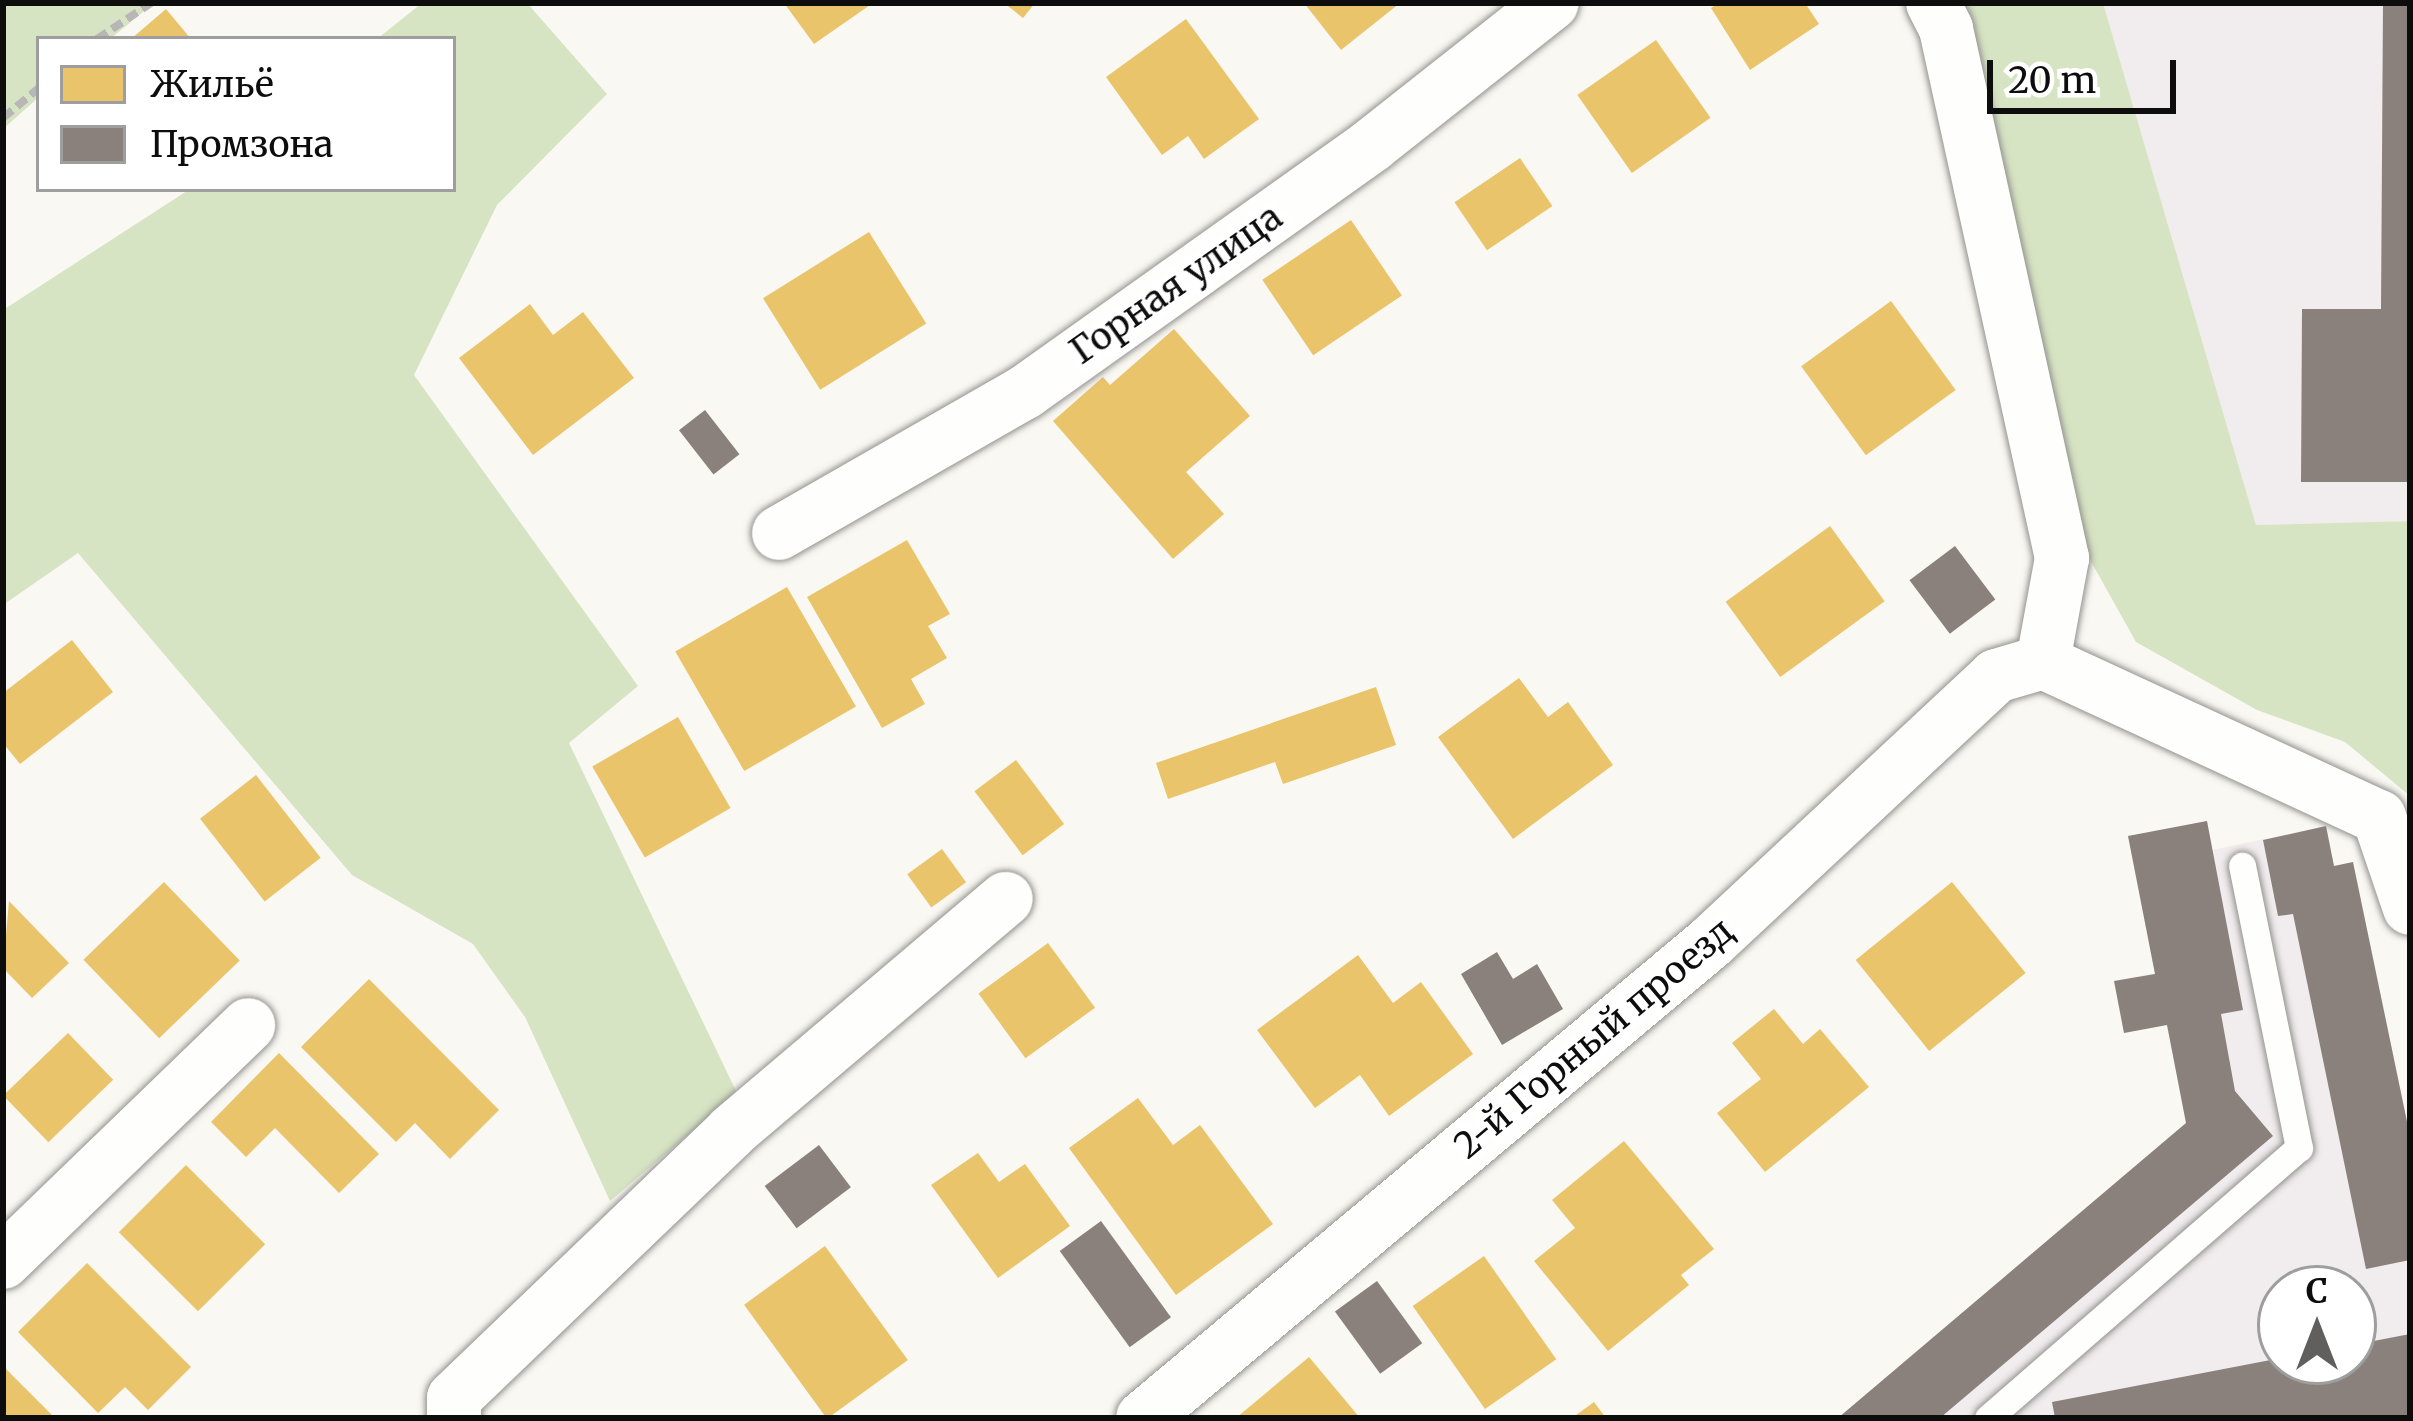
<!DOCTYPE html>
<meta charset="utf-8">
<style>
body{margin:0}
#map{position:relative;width:2413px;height:1421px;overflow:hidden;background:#faf8f2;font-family:Merriweather,serif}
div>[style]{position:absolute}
.industrial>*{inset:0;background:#f1ecee}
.forest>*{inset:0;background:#d7e4c3}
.homes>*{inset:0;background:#e9c46a;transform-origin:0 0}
.industry>*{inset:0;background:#8a817c;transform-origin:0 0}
.path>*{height:8px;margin-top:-4px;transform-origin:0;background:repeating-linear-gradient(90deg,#b8b7b6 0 12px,transparent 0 18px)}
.roads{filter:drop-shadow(0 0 3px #949390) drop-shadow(0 0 3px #949390)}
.service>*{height:27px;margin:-13.5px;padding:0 13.5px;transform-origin:13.5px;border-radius:13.5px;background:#fefefd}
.minor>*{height:54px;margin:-27px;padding:0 27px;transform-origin:27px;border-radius:27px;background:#fefefd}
span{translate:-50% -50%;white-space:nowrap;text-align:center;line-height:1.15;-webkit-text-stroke:12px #fff;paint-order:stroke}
.street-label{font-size:36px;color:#0d0d0d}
.frame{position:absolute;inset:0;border:6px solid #0d0d0d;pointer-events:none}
.legend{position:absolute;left:36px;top:36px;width:420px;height:156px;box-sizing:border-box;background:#fff;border:3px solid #9e9e9e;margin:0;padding:15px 21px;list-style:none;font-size:36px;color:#0d0d0d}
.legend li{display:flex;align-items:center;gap:24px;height:60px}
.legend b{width:60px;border:3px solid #9e9e9e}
.north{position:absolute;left:2257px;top:1265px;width:120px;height:120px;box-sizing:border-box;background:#fff;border:3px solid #9e9e9e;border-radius:50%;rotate:0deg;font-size:33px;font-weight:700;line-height:48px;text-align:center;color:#0d0d0d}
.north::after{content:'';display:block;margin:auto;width:42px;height:54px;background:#605f5d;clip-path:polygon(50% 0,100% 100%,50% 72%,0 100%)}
.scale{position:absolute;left:1987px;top:60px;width:189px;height:54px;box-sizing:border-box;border:6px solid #0d0d0d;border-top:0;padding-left:15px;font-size:36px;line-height:42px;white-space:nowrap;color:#0d0d0d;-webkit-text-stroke:9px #fff;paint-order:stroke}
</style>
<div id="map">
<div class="industrial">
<i style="clip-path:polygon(2103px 3px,2410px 3px,2410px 521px,2256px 525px)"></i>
<i style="clip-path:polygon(evenodd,2207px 821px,2212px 850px,2326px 826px,2334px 866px,2353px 862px,2410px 1136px,2410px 1418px,1838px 1418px,2186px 1123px,2167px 1025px,2124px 1033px,2114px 981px,2155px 973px,2128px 836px,2207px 821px,2281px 1289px,2353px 1289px,2353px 1361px,2281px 1361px,2281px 1289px)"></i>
</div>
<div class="forest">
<i style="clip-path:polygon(3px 3px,154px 3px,110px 39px,39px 39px,39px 97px,3px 129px)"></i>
<i style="clip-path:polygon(422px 3px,527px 3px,607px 94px,497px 205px,414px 375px,638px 686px,569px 743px,737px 1093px,610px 1201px,525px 1017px,473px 944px,352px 875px,78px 553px,3px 605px,3px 310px,190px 189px,453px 189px,453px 39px,377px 39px)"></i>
<i style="clip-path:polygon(1962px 3px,2103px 3px,2256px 525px,2410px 521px,2410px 796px,2345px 742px,2257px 710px,2136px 642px,2084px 549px)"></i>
</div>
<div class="homes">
<i style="clip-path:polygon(784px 3px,873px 3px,814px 44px)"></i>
<i style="clip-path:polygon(1004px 3px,1035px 3px,1023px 18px)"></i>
<i style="clip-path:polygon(1304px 3px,1400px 3px,1341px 50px)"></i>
<i style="clip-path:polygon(1719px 3px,1805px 3px,1819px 24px,1750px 70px,1711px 8px)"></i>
<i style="clip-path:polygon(166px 9px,191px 39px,131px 39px)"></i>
<i style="clip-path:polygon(1186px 19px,1259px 119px,1204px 159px,1188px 136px,1162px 155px,1106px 77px)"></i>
<i style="left:1656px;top:40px;width:95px;height:96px;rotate:55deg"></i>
<i style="left:1520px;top:158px;width:58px;height:79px;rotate:56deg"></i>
<i style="left:1351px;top:220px;width:91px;height:107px;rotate:56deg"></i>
<i style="left:869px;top:232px;width:108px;height:125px;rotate:58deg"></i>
<i style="left:1891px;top:301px;width:110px;height:111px;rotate:54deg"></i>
<i style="clip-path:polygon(530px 304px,553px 335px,583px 312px,634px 378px,533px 455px,459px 358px)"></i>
<i style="clip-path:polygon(1174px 329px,1250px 416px,1186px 472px,1224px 514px,1173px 559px,1053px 421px,1103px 377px,1110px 385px)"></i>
<i style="left:1830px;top:526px;width:93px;height:129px;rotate:54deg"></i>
<i style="clip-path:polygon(907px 540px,950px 614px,928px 626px,947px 658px,911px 679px,925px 704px,882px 728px,807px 597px)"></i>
<i style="left:787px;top:587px;width:138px;height:129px;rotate:60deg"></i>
<i style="clip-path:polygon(72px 640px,113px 692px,20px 764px,3px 743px,3px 693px)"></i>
<i style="clip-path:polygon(1519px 678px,1548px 717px,1568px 702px,1613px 765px,1513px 839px,1438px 737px)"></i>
<i style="clip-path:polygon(1376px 687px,1396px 745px,1283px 784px,1275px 762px,1168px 799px,1156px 763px)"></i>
<i style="left:678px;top:717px;width:105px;height:99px;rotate:60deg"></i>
<i style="left:1016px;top:760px;width:80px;height:52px;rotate:53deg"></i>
<i style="left:256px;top:775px;width:105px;height:71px;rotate:52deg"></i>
<i style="left:942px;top:849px;width:41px;height:43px;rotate:54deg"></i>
<i style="left:164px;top:882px;width:109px;height:112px;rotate:46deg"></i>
<i style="left:1952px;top:882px;width:117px;height:124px;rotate:51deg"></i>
<i style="clip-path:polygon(9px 901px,69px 963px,32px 998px,3px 968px)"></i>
<i style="left:1048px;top:943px;width:80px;height:86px;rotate:54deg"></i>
<i style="clip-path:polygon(1358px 955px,1393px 1003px,1421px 982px,1473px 1054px,1389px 1116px,1360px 1075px,1315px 1108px,1257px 1030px)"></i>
<i style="clip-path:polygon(369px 979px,499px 1110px,450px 1159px,415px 1123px,396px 1142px,301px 1047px)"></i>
<i style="clip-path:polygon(1774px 1009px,1803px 1044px,1820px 1029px,1869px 1087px,1765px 1172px,1717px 1113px,1761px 1079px,1732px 1043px)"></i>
<i style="left:68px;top:1033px;width:65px;height:90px;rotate:46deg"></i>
<i style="clip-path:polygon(279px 1053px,379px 1154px,339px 1193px,275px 1128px,246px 1157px,211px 1122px)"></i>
<i style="clip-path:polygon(1138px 1098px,1173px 1145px,1200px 1125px,1273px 1224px,1176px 1295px,1069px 1148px)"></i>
<i style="clip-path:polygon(1624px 1141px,1714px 1249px,1681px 1275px,1689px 1285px,1608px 1351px,1534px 1261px,1575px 1228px,1552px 1200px)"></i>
<i style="clip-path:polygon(978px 1153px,999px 1182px,1025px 1164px,1070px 1226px,998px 1278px,931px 1185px)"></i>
<i style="left:186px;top:1165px;width:112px;height:95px;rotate:45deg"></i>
<i style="left:825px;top:1246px;width:141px;height:100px;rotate:54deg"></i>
<i style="left:1484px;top:1256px;width:126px;height:87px;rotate:55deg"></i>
<i style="clip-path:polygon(87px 1263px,191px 1367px,148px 1410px,125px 1387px,98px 1413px,18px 1332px)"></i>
<i style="clip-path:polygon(1309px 1357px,1360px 1418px,1236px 1418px)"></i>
<i style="clip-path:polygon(3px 1366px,55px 1418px,3px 1418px)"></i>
<i style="clip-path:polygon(1594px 1402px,1606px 1418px,1572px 1418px)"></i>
</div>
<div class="industry">
<i style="clip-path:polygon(2383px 3px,2410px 3px,2410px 482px,2301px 482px,2302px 309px,2381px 309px)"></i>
<i style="left:705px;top:410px;width:56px;height:33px;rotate:52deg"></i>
<i style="left:1955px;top:546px;width:67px;height:57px;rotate:53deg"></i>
<i style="clip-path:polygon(2207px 821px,2243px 1010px,2221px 1014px,2235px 1091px,2273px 1136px,1940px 1418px,1838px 1418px,2186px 1123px,2167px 1025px,2124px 1033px,2114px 981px,2155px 974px,2128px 836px)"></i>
<i style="clip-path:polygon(2326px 826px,2334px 866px,2353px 862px,2410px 1136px,2410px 1260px,2366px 1269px,2293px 914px,2278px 916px,2263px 840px)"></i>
<i style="clip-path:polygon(1497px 952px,1513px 979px,1537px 964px,1563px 1009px,1502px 1045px,1461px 974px)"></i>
<i style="left:819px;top:1145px;width:53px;height:68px;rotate:53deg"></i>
<i style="left:1101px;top:1221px;width:119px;height:51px;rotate:54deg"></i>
<i style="left:1377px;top:1281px;width:77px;height:52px;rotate:54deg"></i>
<i style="clip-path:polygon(2410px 1334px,2410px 1418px,2055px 1418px,2052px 1402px,2281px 1358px,2353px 1361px,2353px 1345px)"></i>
</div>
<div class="path">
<i style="left:97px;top:39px;width:65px;rotate:-33.7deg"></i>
<i style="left:3px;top:118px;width:47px;rotate:-39.8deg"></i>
</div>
<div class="roads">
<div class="service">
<i style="left:1988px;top:1418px;width:412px;rotate:-41deg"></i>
<i style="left:2299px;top:1148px;width:288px;rotate:-101.4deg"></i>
</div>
<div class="minor">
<i style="left:1933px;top:3px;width:29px;rotate:63deg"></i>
<i style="left:1946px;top:29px;width:542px;rotate:77.63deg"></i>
<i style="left:2062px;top:558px;width:106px;rotate:100.4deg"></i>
<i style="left:779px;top:533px;width:284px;rotate:-29.8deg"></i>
<i style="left:1025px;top:392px;width:426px;rotate:-35.4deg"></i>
<i style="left:1372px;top:145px;width:229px;rotate:-38.3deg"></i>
<i style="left:2043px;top:662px;width:370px;rotate:24.8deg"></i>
<i style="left:2379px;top:817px;width:96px;rotate:71.2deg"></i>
<i style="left:3px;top:1262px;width:341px;rotate:-44deg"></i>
<i style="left:454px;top:1418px;width:20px;rotate:-90deg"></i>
<i style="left:454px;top:1398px;width:385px;rotate:-43.8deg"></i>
<i style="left:732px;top:1131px;width:359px;rotate:-40.3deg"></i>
<i style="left:1143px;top:1418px;width:741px;rotate:-39.96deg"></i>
<i style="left:1711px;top:942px;width:390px;rotate:-43deg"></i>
<i style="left:1996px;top:676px;width:49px;rotate:-16.6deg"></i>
</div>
</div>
<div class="street-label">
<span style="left:1176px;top:284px;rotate:-35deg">Горная улица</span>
<span style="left:1594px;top:1038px;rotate:-40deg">2-й Горный проезд</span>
</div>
<div class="frame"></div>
<ul class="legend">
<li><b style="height:33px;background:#e9c46a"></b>Жильё</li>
<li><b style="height:33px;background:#8a817c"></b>Промзона</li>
</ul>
<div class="north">С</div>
<div class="scale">20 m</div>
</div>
